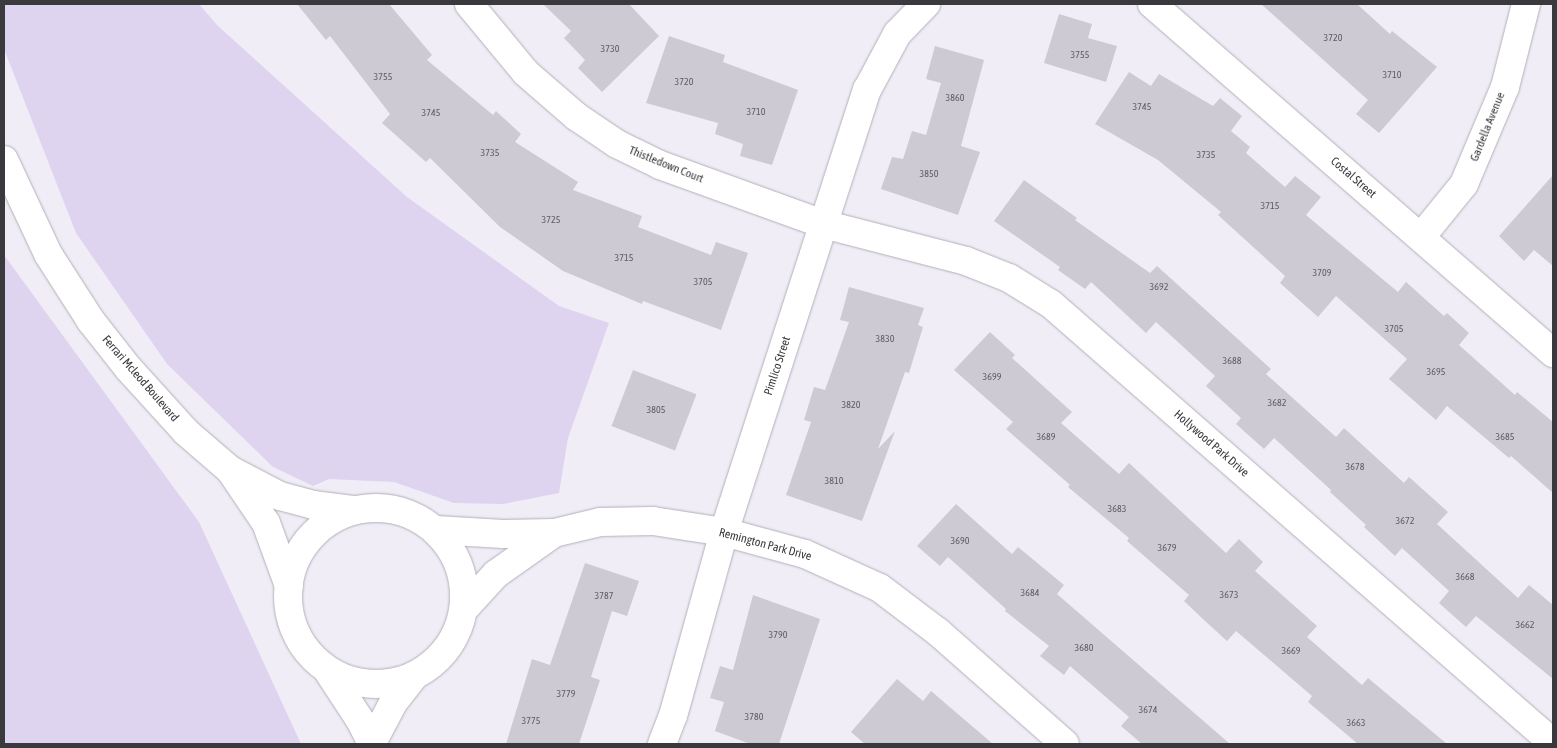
<!DOCTYPE html>
<style>
body{margin:0}
#map{position:relative;width:1557px;height:748px;overflow:hidden;background:#f1edf7;font-family:"Asap Condensed",sans-serif}
div>[style]{position:absolute}
.green>*{inset:0;background:#ded4ef}
.building>*{inset:0;background:#cdcad3;transform-origin:0 0}
.roads{filter:drop-shadow(0 0 1px #b2afb8) drop-shadow(0 0 1px #b2afb8)}
.minor>*{height:28px;margin:-14px;padding:0 14px;transform-origin:14px;border-radius:14px;background:#fff}
.minor>.ring{margin:-14px;padding:0;box-sizing:content-box;background:none;border:28px solid #fff;border-radius:50%}
span{translate:-50% -50%;white-space:nowrap;text-align:center;line-height:1.15;-webkit-text-stroke:5px #fff;paint-order:stroke}
.number-label{font-size:10px;color:#5f5d62}
.number-label span{-webkit-text-stroke-width:0}
.street-label{font-size:12px;color:#3a393d}
.frame{position:absolute;inset:0;border:5px solid #3a393d;pointer-events:none}
</style>
<div id="map">
<div class="green">
<i style="clip-path:polygon(4px 4px,199px 4px,217px 25px,407px 197px,559px 306px,609px 323px,568px 438px,559px 493px,503px 504px,454px 503px,394px 482px,329px 479px,313px 486px,273px 467px,167px 364px,76px 233px,4px 49px)"></i>
<i style="clip-path:polygon(4px 255px,199px 522px,301px 744px,4px 744px)"></i>
</div>
<div class="building">
<i style="clip-path:polygon(297px 4px,389px 4px,432px 55px,427px 60px,493px 115px,496px 111px,521px 134px,515px 142px,578px 182px,573px 190px,642px 216px,638px 227px,711px 255px,716px 242px,748px 253px,721px 330px,643px 301px,642px 304px,563px 271px,500px 227px,430px 158px,426px 162px,382px 123px,390px 114px,330px 36px,326px 40px)"></i>
<i style="clip-path:polygon(543px 4px,629px 4px,659px 36px,602px 92px,578px 68px,585px 60px,564px 38px,571px 31px)"></i>
<i style="clip-path:polygon(1261px 4px,1357px 4px,1390px 34px,1392px 31px,1437px 67px,1379px 133px,1356px 114px,1368px 100px)"></i>
<i style="clip-path:polygon(1059px 14px,1092px 24px,1088px 38px,1117px 46px,1106px 82px,1044px 63px)"></i>
<i style="clip-path:polygon(669px 36px,725px 55px,723px 62px,798px 90px,772px 165px,740px 156px,743px 144px,715px 134px,718px 123px,646px 103px)"></i>
<i style="clip-path:polygon(935px 46px,984px 60px,961px 146px,980px 152px,958px 215px,881px 189px,892px 157px,903px 159px,912px 131px,926px 135px,941px 83px,926px 79px)"></i>
<i style="clip-path:polygon(1129px 72px,1151px 86px,1159px 74px,1213px 106px,1220px 98px,1242px 116px,1231px 131px,1250px 147px,1246px 153px,1285px 187px,1295px 176px,1321px 197px,1306px 215px,1398px 292px,1406px 282px,1444px 316px,1447px 313px,1469px 333px,1459px 345px,1515px 395px,1517px 392px,1553px 422px,1553px 493px,1511px 456px,1509px 458px,1447px 406px,1436px 420px,1389px 379px,1407px 359px,1336px 296px,1318px 317px,1280px 283px,1285px 276px,1218px 215px,1221px 212px,1158px 160px,1095px 124px)"></i>
<i style="clip-path:polygon(1553px 175px,1553px 266px,1534px 250px,1524px 261px,1499px 236px)"></i>
<i style="clip-path:polygon(1024px 180px,1077px 218px,1075px 220px,1150px 273px,1157px 266px,1271px 369px,1266px 374px,1336px 437px,1344px 428px,1404px 483px,1409px 477px,1448px 512px,1437px 524px,1518px 598px,1529px 585px,1553px 605px,1553px 679px,1476px 616px,1466px 627px,1439px 603px,1449px 591px,1402px 548px,1395px 556px,1364px 527px,1366px 525px,1330px 492px,1331px 490px,1274px 438px,1264px 449px,1236px 424px,1241px 418px,1206px 386px,1215px 376px,1156px 322px,1146px 333px,1091px 282px,1085px 289px,1058px 270px,1060px 267px,994px 221px)"></i>
<i style="clip-path:polygon(849px 287px,924px 308px,918px 325px,923px 327px,909px 373px,905px 372px,878px 449px,895px 431px,862px 521px,786px 495px,811px 422px,804px 420px,814px 387px,825px 390px,849px 322px,840px 320px)"></i>
<i style="clip-path:polygon(990px 332px,1015px 355px,1012px 358px,1072px 412px,1061px 423px,1119px 474px,1129px 463px,1226px 553px,1239px 539px,1263px 562px,1255px 571px,1317px 626px,1307px 637px,1362px 685px,1368px 678px,1447px 744px,1358px 744px,1308px 702px,1312px 696px,1236px 631px,1227px 641px,1204px 620px,1184px 601px,1189px 595px,1127px 541px,1129px 538px,1068px 487px,1070px 485px,1006px 429px,1013px 422px,954px 370px)"></i>
<i style="left:633px;top:370px;width:68px;height:60px;rotate:21deg"></i>
<i style="clip-path:polygon(956px 504px,1012px 554px,1018px 547px,1064px 585px,1057px 594px,1230px 744px,1142px 744px,1121px 726px,1129px 717px,1070px 666px,1064px 675px,1040px 656px,1049px 646px,1005px 611px,1006px 609px,948px 557px,940px 566px,917px 546px)"></i>
<i style="clip-path:polygon(585px 563px,639px 581px,627px 616px,612px 611px,591px 677px,600px 680px,579px 744px,506px 744px,532px 659px,550px 665px)"></i>
<i style="clip-path:polygon(753px 595px,820px 619px,779px 744px,750px 744px,715px 731px,724px 702px,710px 698px,720px 666px,733px 670px)"></i>
<i style="clip-path:polygon(897px 679px,923px 701px,931px 691px,993px 744px,865px 744px,851px 732px)"></i>
</div>
<div class="roads">
<div class="minor">
<i style="left:469px;top:4px;width:89px;rotate:50.4deg"></i>
<i style="left:526px;top:73px;width:67px;rotate:40.8deg"></i>
<i style="left:577px;top:117px;width:48px;rotate:34deg"></i>
<i style="left:617px;top:144px;width:48px;rotate:26deg"></i>
<i style="left:660px;top:165px;width:173px;rotate:19.9deg"></i>
<i style="left:823px;top:224px;width:148px;rotate:14.5deg"></i>
<i style="left:966px;top:261px;width:46px;rotate:21.6deg"></i>
<i style="left:1009px;top:278px;width:49px;rotate:31.8deg"></i>
<i style="left:1051px;top:304px;width:667px;rotate:41.17deg"></i>
<i style="left:1152px;top:4px;width:532px;rotate:41.03deg"></i>
<i style="left:4px;top:160px;width:104px;rotate:64.9deg"></i>
<i style="left:48px;top:254px;width:80px;rotate:57.3deg"></i>
<i style="left:91px;top:321px;width:60px;rotate:51.8deg"></i>
<i style="left:128px;top:368px;width:86px;rotate:47.8deg"></i>
<i style="left:186px;top:432px;width:58px;rotate:40.8deg"></i>
<i style="left:230px;top:470px;width:56px;rotate:27.5deg"></i>
<i style="left:280px;top:496px;width:34px;rotate:15deg"></i>
<i style="left:313px;top:505px;width:40px;rotate:7.1deg"></i>
<i style="left:1421px;top:237px;width:68px;rotate:-50.9deg"></i>
<i style="left:1464px;top:184px;width:105px;rotate:-67.1deg"></i>
<i style="left:1505px;top:87px;width:86px;rotate:-75.8deg"></i>
<i style="left:232px;top:473px;width:60px;rotate:55.8deg"></i>
<i style="left:266px;top:523px;width:67px;rotate:69.9deg"></i>
<i class="ring" style="left:288px;top:508px;width:148px;height:148px"></i>
<i style="left:436px;top:530px;width:67px;rotate:3.4deg"></i>
<i style="left:503px;top:534px;width:51px;rotate:-1.1deg"></i>
<i style="left:554px;top:533px;width:47px;rotate:-13.4deg"></i>
<i style="left:600px;top:522px;width:53px;rotate:-1.1deg"></i>
<i style="left:653px;top:521px;width:72px;rotate:8.8deg"></i>
<i style="left:724px;top:532px;width:84px;rotate:15.2deg"></i>
<i style="left:805px;top:554px;width:82px;rotate:24.4deg"></i>
<i style="left:880px;top:588px;width:73px;rotate:37.2deg"></i>
<i style="left:938px;top:632px;width:169px;rotate:41.4deg"></i>
<i style="left:464px;top:609px;width:47px;rotate:-47.6deg"></i>
<i style="left:496px;top:574px;width:71px;rotate:-35.3deg"></i>
<i style="left:328px;top:671px;width:59px;rotate:56.9deg"></i>
<i style="left:360px;top:720px;width:27px;rotate:63deg"></i>
<i style="left:372px;top:743px;width:45px;rotate:-62.3deg"></i>
<i style="left:393px;top:703px;width:33px;rotate:-52deg"></i>
<i style="left:662px;top:744px;width:30px;rotate:-69deg"></i>
<i style="left:673px;top:716px;width:191px;rotate:-74.5deg"></i>
<i style="left:724px;top:532px;width:465px;rotate:-72.1deg"></i>
<i style="left:867px;top:90px;width:64px;rotate:-61.8deg"></i>
<i style="left:897px;top:34px;width:42px;rotate:-46deg"></i>
</div>
</div>
<div class="number-label">
<span style="left:1333px;top:38px">3720</span>
<span style="left:610px;top:49px">3730</span>
<span style="left:1080px;top:55px">3755</span>
<span style="left:1392px;top:75px">3710</span>
<span style="left:383px;top:77px">3755</span>
<span style="left:684px;top:82px">3720</span>
<span style="left:955px;top:98px">3860</span>
<span style="left:1142px;top:107px">3745</span>
<span style="left:756px;top:112px">3710</span>
<span style="left:431px;top:113px">3745</span>
<span style="left:490px;top:153px">3735</span>
<span style="left:1206px;top:155px">3735</span>
<span style="left:929px;top:174px">3850</span>
<span style="left:1270px;top:206px">3715</span>
<span style="left:551px;top:220px">3725</span>
<span style="left:624px;top:258px">3715</span>
<span style="left:1322px;top:273px">3709</span>
<span style="left:703px;top:282px">3705</span>
<span style="left:1159px;top:287px">3692</span>
<span style="left:1394px;top:329px">3705</span>
<span style="left:885px;top:339px">3830</span>
<span style="left:1232px;top:361px">3688</span>
<span style="left:1436px;top:372px">3695</span>
<span style="left:992px;top:377px">3699</span>
<span style="left:1277px;top:403px">3682</span>
<span style="left:851px;top:405px">3820</span>
<span style="left:656px;top:410px">3805</span>
<span style="left:1046px;top:437px">3689</span>
<span style="left:1505px;top:437px">3685</span>
<span style="left:1355px;top:467px">3678</span>
<span style="left:834px;top:481px">3810</span>
<span style="left:1117px;top:509px">3683</span>
<span style="left:1405px;top:521px">3672</span>
<span style="left:960px;top:541px">3690</span>
<span style="left:1167px;top:548px">3679</span>
<span style="left:1465px;top:577px">3668</span>
<span style="left:1030px;top:593px">3684</span>
<span style="left:1229px;top:595px">3673</span>
<span style="left:604px;top:596px">3787</span>
<span style="left:1525px;top:625px">3662</span>
<span style="left:778px;top:635px">3790</span>
<span style="left:1084px;top:648px">3680</span>
<span style="left:1291px;top:651px">3669</span>
<span style="left:566px;top:694px">3779</span>
<span style="left:1148px;top:710px">3674</span>
<span style="left:754px;top:717px">3780</span>
<span style="left:531px;top:721px">3775</span>
<span style="left:1356px;top:723px">3663</span>
</div>
<div class="street-label">
<span style="left:1488px;top:127px;rotate:-68deg">Gardella Avenue</span>
<span style="left:666px;top:165px;rotate:22deg">Thistledown Court</span>
<span style="left:1353px;top:178px;rotate:41deg">Costal Street</span>
<span style="left:778px;top:366px;rotate:-72deg">Pimlico Street</span>
<span style="left:140px;top:379px;rotate:49deg">Ferrari Mcleod Boulevard</span>
<span style="left:1211px;top:444px;rotate:41deg">Hollywood Park Drive</span>
<span style="left:765px;top:545px;rotate:15deg">Remington Park Drive</span>
</div>
<div class="frame"></div>
</div>
